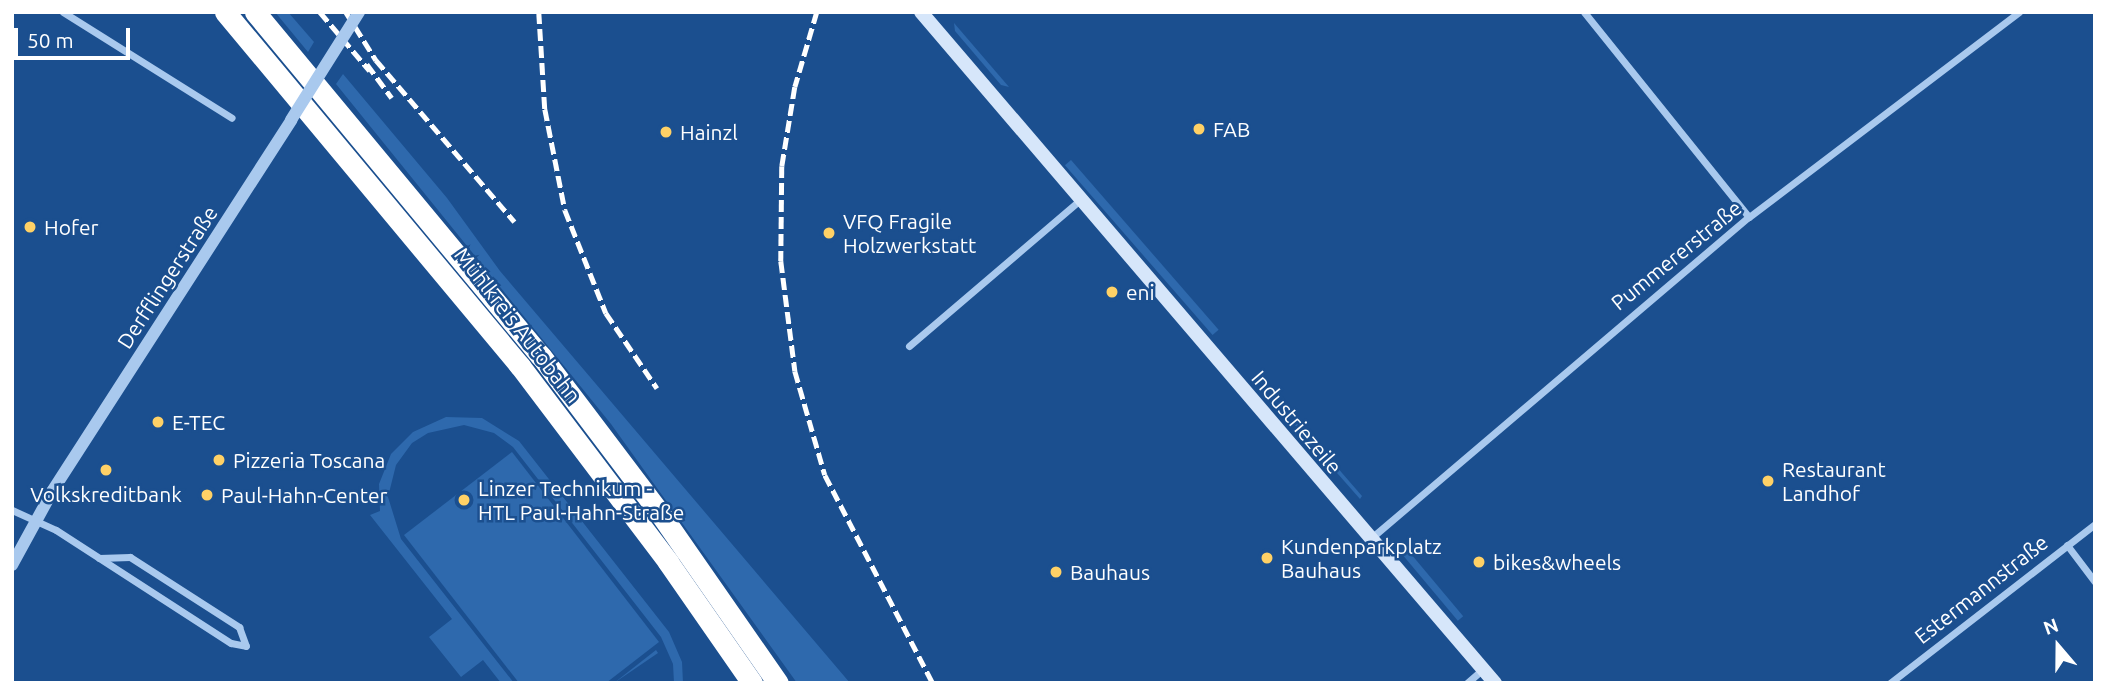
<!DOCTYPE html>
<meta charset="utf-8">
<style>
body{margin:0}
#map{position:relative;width:2107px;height:695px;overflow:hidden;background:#1b4f8f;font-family:Ubuntu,sans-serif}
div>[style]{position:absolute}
.green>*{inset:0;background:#2e69ad;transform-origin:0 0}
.minor>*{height:7px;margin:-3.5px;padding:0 3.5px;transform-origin:3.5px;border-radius:3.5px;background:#a9c9ee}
.tertiary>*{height:12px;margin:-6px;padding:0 6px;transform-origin:6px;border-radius:6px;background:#a9c9ee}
.secondary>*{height:14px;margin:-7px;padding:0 7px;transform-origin:7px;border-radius:7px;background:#d6e6fa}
.motorway>*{height:21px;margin:-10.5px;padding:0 10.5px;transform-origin:10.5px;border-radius:10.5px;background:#fff}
.rail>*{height:4.5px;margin-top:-2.25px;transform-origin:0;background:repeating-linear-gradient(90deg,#fff 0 12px,transparent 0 17px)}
.tertiary-bridge>*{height:12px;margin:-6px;padding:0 6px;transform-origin:6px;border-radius:6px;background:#a9c9ee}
.dots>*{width:19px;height:19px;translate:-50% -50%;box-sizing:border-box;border:4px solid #1b4f8f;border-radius:50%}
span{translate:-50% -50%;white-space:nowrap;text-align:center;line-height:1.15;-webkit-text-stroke:5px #1b4f8f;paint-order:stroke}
.poi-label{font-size:21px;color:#fff}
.left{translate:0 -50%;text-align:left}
.street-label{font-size:21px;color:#fff}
.frame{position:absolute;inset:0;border:14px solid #fff;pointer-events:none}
.north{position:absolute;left:2023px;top:611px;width:70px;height:70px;-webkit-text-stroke:5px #1b4f8f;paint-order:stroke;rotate:340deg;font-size:19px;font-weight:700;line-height:28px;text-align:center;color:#fff}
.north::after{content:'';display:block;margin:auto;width:24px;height:32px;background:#fff;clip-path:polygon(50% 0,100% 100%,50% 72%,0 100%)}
.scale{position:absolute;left:14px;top:28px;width:116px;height:32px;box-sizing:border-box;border:4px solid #fff;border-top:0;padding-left:9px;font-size:21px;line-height:24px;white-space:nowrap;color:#fff;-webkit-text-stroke:5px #1b4f8f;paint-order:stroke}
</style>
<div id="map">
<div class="green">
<i style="clip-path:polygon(275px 12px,288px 12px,314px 42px,308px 52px)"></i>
<i style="clip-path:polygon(954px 23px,1009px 87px,1001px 85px,955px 31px)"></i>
<i style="clip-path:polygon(343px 74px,447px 198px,500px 271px,850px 683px,797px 683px,611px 424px,336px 84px)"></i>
<i style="left:1071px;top:160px;width:225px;height:8px;rotate:49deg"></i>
<i style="clip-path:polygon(446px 417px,482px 418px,519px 441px,669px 632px,682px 662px,683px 683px,674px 683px,673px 664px,661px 637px,513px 447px,494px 433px,464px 425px,428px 433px,412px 443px,396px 465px,388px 497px,401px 539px,514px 683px,501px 683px,483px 660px,461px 677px,429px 637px,452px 619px,370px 515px,380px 511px,379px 484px,391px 454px,413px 432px)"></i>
<i style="clip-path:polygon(1296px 420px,1362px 496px,1360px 499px,1293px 423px)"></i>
<i style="clip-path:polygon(512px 452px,659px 642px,606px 683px,519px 683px,404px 535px)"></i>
<i style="left:1406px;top:548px;width:89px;height:7px;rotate:50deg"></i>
<i style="clip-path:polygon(656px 650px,658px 653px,614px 683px)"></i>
</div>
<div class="minor">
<i style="left:63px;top:12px;width:199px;rotate:32.1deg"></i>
<i style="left:1584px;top:12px;width:263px;rotate:51.2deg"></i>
<i style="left:909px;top:346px;width:225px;rotate:-40.5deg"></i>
<i style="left:12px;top:510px;width:48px;rotate:24.4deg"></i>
<i style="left:56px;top:530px;width:208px;rotate:32.9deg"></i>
<i style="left:231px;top:643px;width:15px;rotate:11deg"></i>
<i style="left:1370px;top:539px;width:497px;rotate:-40.4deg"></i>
<i style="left:1749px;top:217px;width:339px;rotate:-37.2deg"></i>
<i style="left:2067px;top:545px;width:46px;rotate:52.9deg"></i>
<i style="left:99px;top:558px;width:31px;rotate:-2deg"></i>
<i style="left:130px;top:557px;width:130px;rotate:32.7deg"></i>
<i style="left:239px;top:627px;width:20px;rotate:70deg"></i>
<i style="left:1467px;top:683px;width:21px;rotate:-41deg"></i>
<i style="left:1890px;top:683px;width:259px;rotate:-37.8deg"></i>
</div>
<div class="tertiary">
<i style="left:12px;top:565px;width:85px;rotate:-61.3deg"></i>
<i style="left:53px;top:490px;width:440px;rotate:-57.2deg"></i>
</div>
<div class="secondary">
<i style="left:921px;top:12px;width:883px;rotate:49.46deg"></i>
</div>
<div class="motorway">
<i style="left:225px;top:12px;width:461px;rotate:50.2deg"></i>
<i style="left:520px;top:366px;width:246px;rotate:52.9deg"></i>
<i style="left:668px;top:562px;width:147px;rotate:55.2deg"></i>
<i style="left:255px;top:12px;width:447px;rotate:50.3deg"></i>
<i style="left:541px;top:356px;width:196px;rotate:52.9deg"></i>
<i style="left:659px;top:512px;width:208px;rotate:55.2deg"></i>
</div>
<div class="rail">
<i style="left:320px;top:12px;width:77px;rotate:49.7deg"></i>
<i style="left:346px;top:12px;width:57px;rotate:58deg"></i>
<i style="left:376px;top:60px;width:213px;rotate:49.4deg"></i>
<i style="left:539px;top:12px;width:97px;rotate:86.5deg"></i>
<i style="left:545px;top:109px;width:103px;rotate:78.8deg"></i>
<i style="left:565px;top:210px;width:111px;rotate:68.3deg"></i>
<i style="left:606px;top:313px;width:91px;rotate:55.8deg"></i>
<i style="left:817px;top:12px;width:78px;rotate:106.3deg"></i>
<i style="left:795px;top:87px;width:80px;rotate:99.3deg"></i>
<i style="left:782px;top:166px;width:95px;rotate:90.6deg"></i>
<i style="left:781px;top:261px;width:111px;rotate:82.7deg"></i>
<i style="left:795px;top:371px;width:108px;rotate:73.9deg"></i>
<i style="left:825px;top:475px;width:234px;rotate:62.6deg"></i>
<i style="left:367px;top:64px;width:42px;rotate:53.7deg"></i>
</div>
<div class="tertiary-bridge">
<i style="left:291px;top:120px;width:128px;rotate:-57.8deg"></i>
</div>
<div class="dots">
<i style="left:1199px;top:129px;background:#ffd166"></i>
<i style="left:666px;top:132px;background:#ffd166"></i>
<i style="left:30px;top:227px;background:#ffd166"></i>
<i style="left:829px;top:233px;background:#ffd166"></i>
<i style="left:1112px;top:292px;background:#ffd166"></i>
<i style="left:158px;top:422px;background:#ffd166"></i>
<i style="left:219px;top:460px;background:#ffd166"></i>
<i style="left:106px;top:470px;background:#ffd166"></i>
<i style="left:1768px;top:481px;background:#ffd166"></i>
<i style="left:207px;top:495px;background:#ffd166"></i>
<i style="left:464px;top:500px;background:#ffd166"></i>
<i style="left:1267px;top:558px;background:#ffd166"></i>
<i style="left:1479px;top:562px;background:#ffd166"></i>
<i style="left:1056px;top:572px;background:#ffd166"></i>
</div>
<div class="poi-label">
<span class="left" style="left:1213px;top:129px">FAB</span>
<span class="left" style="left:680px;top:132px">Hainzl</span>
<span class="left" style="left:843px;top:233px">VFQ Fragile<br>Holzwerkstatt</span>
<span class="left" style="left:44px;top:227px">Hofer</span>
<span class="left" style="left:1126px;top:292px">eni</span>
<span class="left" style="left:172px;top:422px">E-TEC</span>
<span class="left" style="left:233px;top:460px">Pizzeria Toscana</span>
<span class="left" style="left:1782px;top:481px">Restaurant<br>Landhof</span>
<span class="left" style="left:478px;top:500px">Linzer Technikum -<br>HTL Paul-Hahn-Straße</span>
<span style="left:106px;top:494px">Volkskreditbank</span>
<span class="left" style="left:221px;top:495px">Paul-Hahn-Center</span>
<span class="left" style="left:1281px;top:558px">Kundenparkplatz<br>Bauhaus</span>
<span class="left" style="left:1493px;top:562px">bikes&amp;wheels</span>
<span class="left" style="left:1070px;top:572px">Bauhaus</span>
</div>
<div class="street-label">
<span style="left:1676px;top:255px;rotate:-39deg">Pummererstraße</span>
<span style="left:167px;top:277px;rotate:-57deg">Derfflingerstraße</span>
<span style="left:518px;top:325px;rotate:52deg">Mühlkreis Autobahn</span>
<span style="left:1297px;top:422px;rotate:50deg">Industriezeile</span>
<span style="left:1981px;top:589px;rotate:-38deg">Estermannstraße</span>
</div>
<div class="frame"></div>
<div class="north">N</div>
<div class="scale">50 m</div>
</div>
